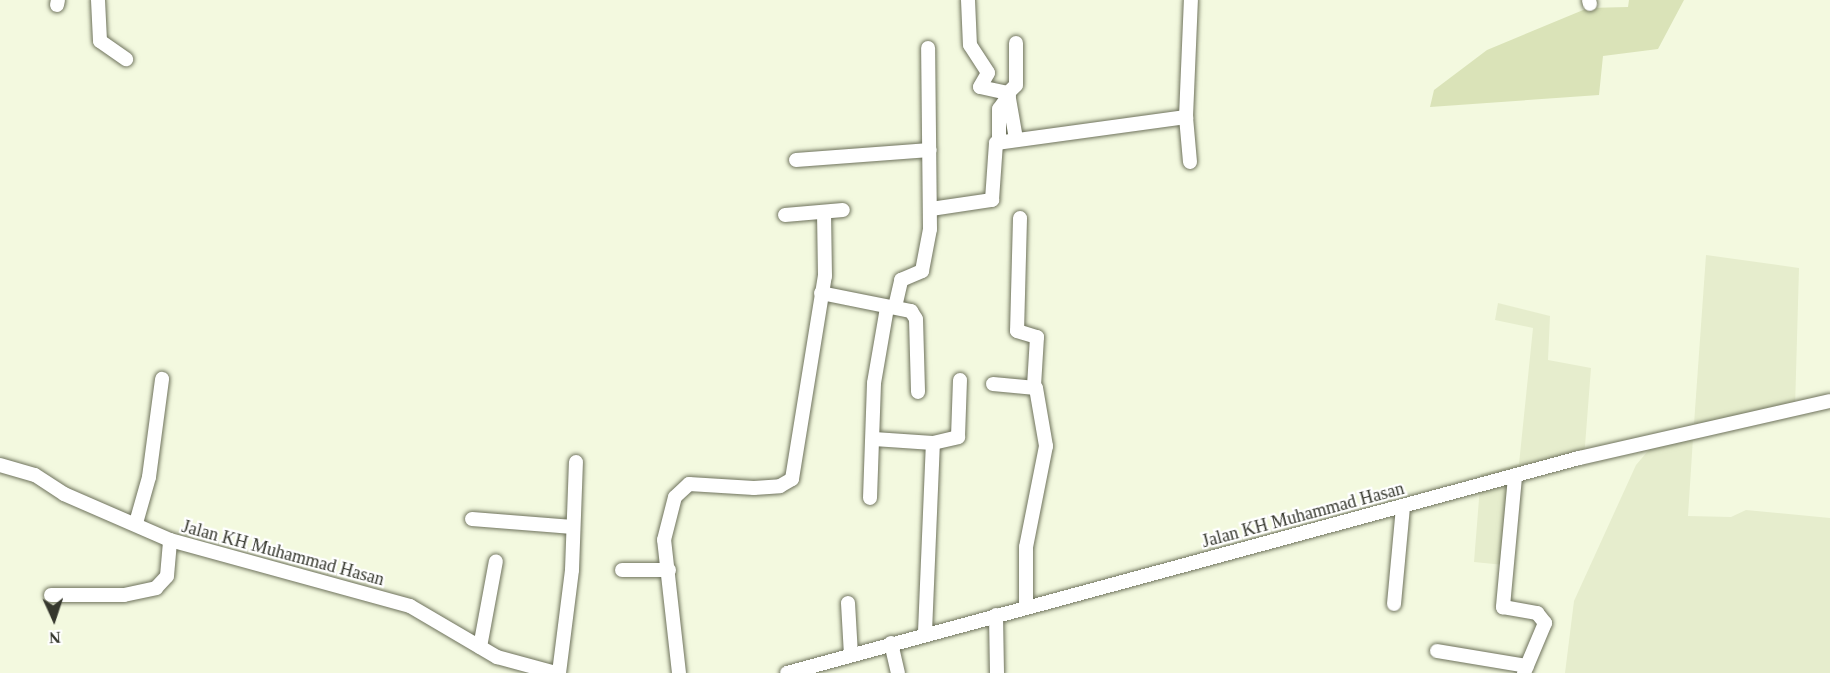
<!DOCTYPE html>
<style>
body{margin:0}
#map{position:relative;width:1830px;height:673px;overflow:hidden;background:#f3f9df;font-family:"Times New Roman",serif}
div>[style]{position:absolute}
.built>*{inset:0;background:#e6edcd}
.green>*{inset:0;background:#dae3b8}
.roads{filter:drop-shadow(0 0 2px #6e725c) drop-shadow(0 0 2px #6e725c)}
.minor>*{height:14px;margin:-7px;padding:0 7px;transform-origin:7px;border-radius:7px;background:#fff}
span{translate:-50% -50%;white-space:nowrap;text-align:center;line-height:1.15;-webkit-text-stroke:4.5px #fff;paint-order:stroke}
.street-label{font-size:18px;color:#35372d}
.north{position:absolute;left:24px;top:589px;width:60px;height:60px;-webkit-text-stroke:4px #fff;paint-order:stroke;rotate:177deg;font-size:16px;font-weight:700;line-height:24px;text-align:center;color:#35372d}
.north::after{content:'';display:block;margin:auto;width:21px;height:27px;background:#35372d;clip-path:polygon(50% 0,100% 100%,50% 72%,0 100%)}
</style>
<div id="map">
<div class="built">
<i style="clip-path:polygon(1706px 255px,1799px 268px,1795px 408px,1694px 424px)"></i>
<i style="clip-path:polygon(1498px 303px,1550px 316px,1548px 360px,1591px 368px,1584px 459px,1521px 474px,1504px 565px,1474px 562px,1481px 474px,1519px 464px,1533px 328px,1495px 320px)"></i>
<i style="clip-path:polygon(1693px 438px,1688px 516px,1731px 517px,1746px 510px,1830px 518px,1830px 673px,1565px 673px,1574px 601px,1636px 465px,1653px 445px)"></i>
</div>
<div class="green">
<i style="clip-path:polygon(1629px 0,1684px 0,1658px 49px,1603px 56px,1599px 95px,1430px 107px,1434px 90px,1487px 50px,1588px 8px,1628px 7px)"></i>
</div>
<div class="roads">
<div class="minor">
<i style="left:98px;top:0;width:41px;rotate:87.2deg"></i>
<i style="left:100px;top:41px;width:32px;rotate:35deg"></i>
<i style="left:968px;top:0;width:45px;rotate:87.5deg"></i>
<i style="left:970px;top:45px;width:33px;rotate:57deg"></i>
<i style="left:988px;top:73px;width:16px;rotate:120deg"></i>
<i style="left:980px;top:87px;width:29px;rotate:12deg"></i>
<i style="left:1008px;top:93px;width:47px;rotate:80.1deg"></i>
<i style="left:1589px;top:0;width:4px;rotate:76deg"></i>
<i style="left:57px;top:5px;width:5px;rotate:-79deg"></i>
<i style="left:1008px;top:93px;width:11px;rotate:-45deg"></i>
<i style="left:1016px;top:85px;width:42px;rotate:-90deg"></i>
<i style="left:999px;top:143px;width:34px;rotate:-90deg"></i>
<i style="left:999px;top:109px;width:17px;rotate:-54deg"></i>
<i style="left:796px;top:160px;width:134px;rotate:-4.3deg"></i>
<i style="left:1190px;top:162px;width:45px;rotate:-95.1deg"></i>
<i style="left:1186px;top:117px;width:117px;rotate:-87.6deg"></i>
<i style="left:931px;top:209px;width:62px;rotate:-8.4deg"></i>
<i style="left:992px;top:200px;width:57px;rotate:-86deg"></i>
<i style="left:996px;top:143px;width:192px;rotate:-7.8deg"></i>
<i style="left:785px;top:215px;width:58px;rotate:-4.9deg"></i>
<i style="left:1020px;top:218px;width:113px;rotate:91.5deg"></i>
<i style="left:1017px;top:331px;width:21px;rotate:17deg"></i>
<i style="left:1037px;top:337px;width:49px;rotate:93.5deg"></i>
<i style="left:821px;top:293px;width:92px;rotate:11.3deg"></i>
<i style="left:911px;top:311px;width:9px;rotate:58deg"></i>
<i style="left:916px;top:319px;width:73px;rotate:88.4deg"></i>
<i style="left:895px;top:307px;width:28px;rotate:-77deg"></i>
<i style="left:901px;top:280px;width:23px;rotate:-23deg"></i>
<i style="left:922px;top:271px;width:43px;rotate:-79.2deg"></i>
<i style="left:930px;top:229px;width:181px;rotate:-90.6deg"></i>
<i style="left:993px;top:384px;width:43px;rotate:5.3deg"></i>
<i style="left:1036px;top:388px;width:59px;rotate:80.2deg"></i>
<i style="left:1046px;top:446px;width:103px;rotate:101.2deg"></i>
<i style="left:1026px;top:547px;width:59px;rotate:90deg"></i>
<i style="left:874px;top:439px;width:59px;rotate:3.9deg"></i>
<i style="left:933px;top:443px;width:26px;rotate:-13deg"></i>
<i style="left:958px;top:437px;width:57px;rotate:-88deg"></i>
<i style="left:0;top:465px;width:36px;rotate:16deg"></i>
<i style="left:35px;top:475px;width:35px;rotate:33deg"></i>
<i style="left:64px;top:494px;width:116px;rotate:23.5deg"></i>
<i style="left:170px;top:540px;width:249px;rotate:15.4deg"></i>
<i style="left:410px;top:606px;width:101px;rotate:30.4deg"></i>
<i style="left:497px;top:657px;width:61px;rotate:15.2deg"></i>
<i style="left:1515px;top:477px;width:131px;rotate:95.3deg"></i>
<i style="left:1503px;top:607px;width:35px;rotate:10deg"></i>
<i style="left:1537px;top:613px;width:13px;rotate:51deg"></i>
<i style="left:1545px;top:623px;width:54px;rotate:112.8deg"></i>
<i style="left:870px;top:498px;width:115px;rotate:-88deg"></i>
<i style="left:874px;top:383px;width:76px;rotate:-80.2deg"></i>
<i style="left:472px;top:519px;width:101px;rotate:4.5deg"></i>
<i style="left:136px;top:523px;width:48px;rotate:-74.2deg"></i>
<i style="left:149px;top:477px;width:99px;rotate:-82.4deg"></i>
<i style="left:622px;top:570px;width:47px"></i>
<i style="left:51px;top:595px;width:73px"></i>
<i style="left:124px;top:595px;width:33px;rotate:-12deg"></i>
<i style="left:156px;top:588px;width:16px;rotate:-47deg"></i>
<i style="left:167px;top:576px;width:36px;rotate:-85deg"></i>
<i style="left:848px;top:603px;width:52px;rotate:86.7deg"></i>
<i style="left:1394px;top:604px;width:97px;rotate:-84.7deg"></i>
<i style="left:996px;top:615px;width:58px;rotate:89deg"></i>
<i style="left:925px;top:632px;width:189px;rotate:-87.6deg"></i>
<i style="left:891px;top:643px;width:31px;rotate:77deg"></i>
<i style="left:480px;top:647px;width:87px;rotate:-79.5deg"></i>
<i style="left:1437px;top:651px;width:91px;rotate:9.5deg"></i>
<i style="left:559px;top:673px;width:104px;rotate:-82.8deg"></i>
<i style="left:572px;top:570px;width:108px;rotate:-87.9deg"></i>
<i style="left:679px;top:673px;width:134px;rotate:-96.4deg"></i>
<i style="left:664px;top:540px;width:44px;rotate:-75.7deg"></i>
<i style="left:675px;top:497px;width:19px;rotate:-43deg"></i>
<i style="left:689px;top:484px;width:65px;rotate:3.5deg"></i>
<i style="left:754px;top:488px;width:26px;rotate:-4deg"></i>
<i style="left:780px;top:486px;width:14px;rotate:-30deg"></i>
<i style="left:792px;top:479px;width:206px;rotate:-80.8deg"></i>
<i style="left:825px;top:276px;width:64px;rotate:-90.9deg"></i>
<i style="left:787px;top:673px;width:821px;rotate:-15.19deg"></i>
<i style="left:1579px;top:458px;width:257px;rotate:-12.8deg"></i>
</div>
</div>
<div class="street-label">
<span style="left:1303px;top:515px;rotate:-15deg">Jalan KH Muhammad Hasan</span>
<span style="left:283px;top:553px;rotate:15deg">Jalan KH Muhammad Hasan</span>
</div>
<div class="north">N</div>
</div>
